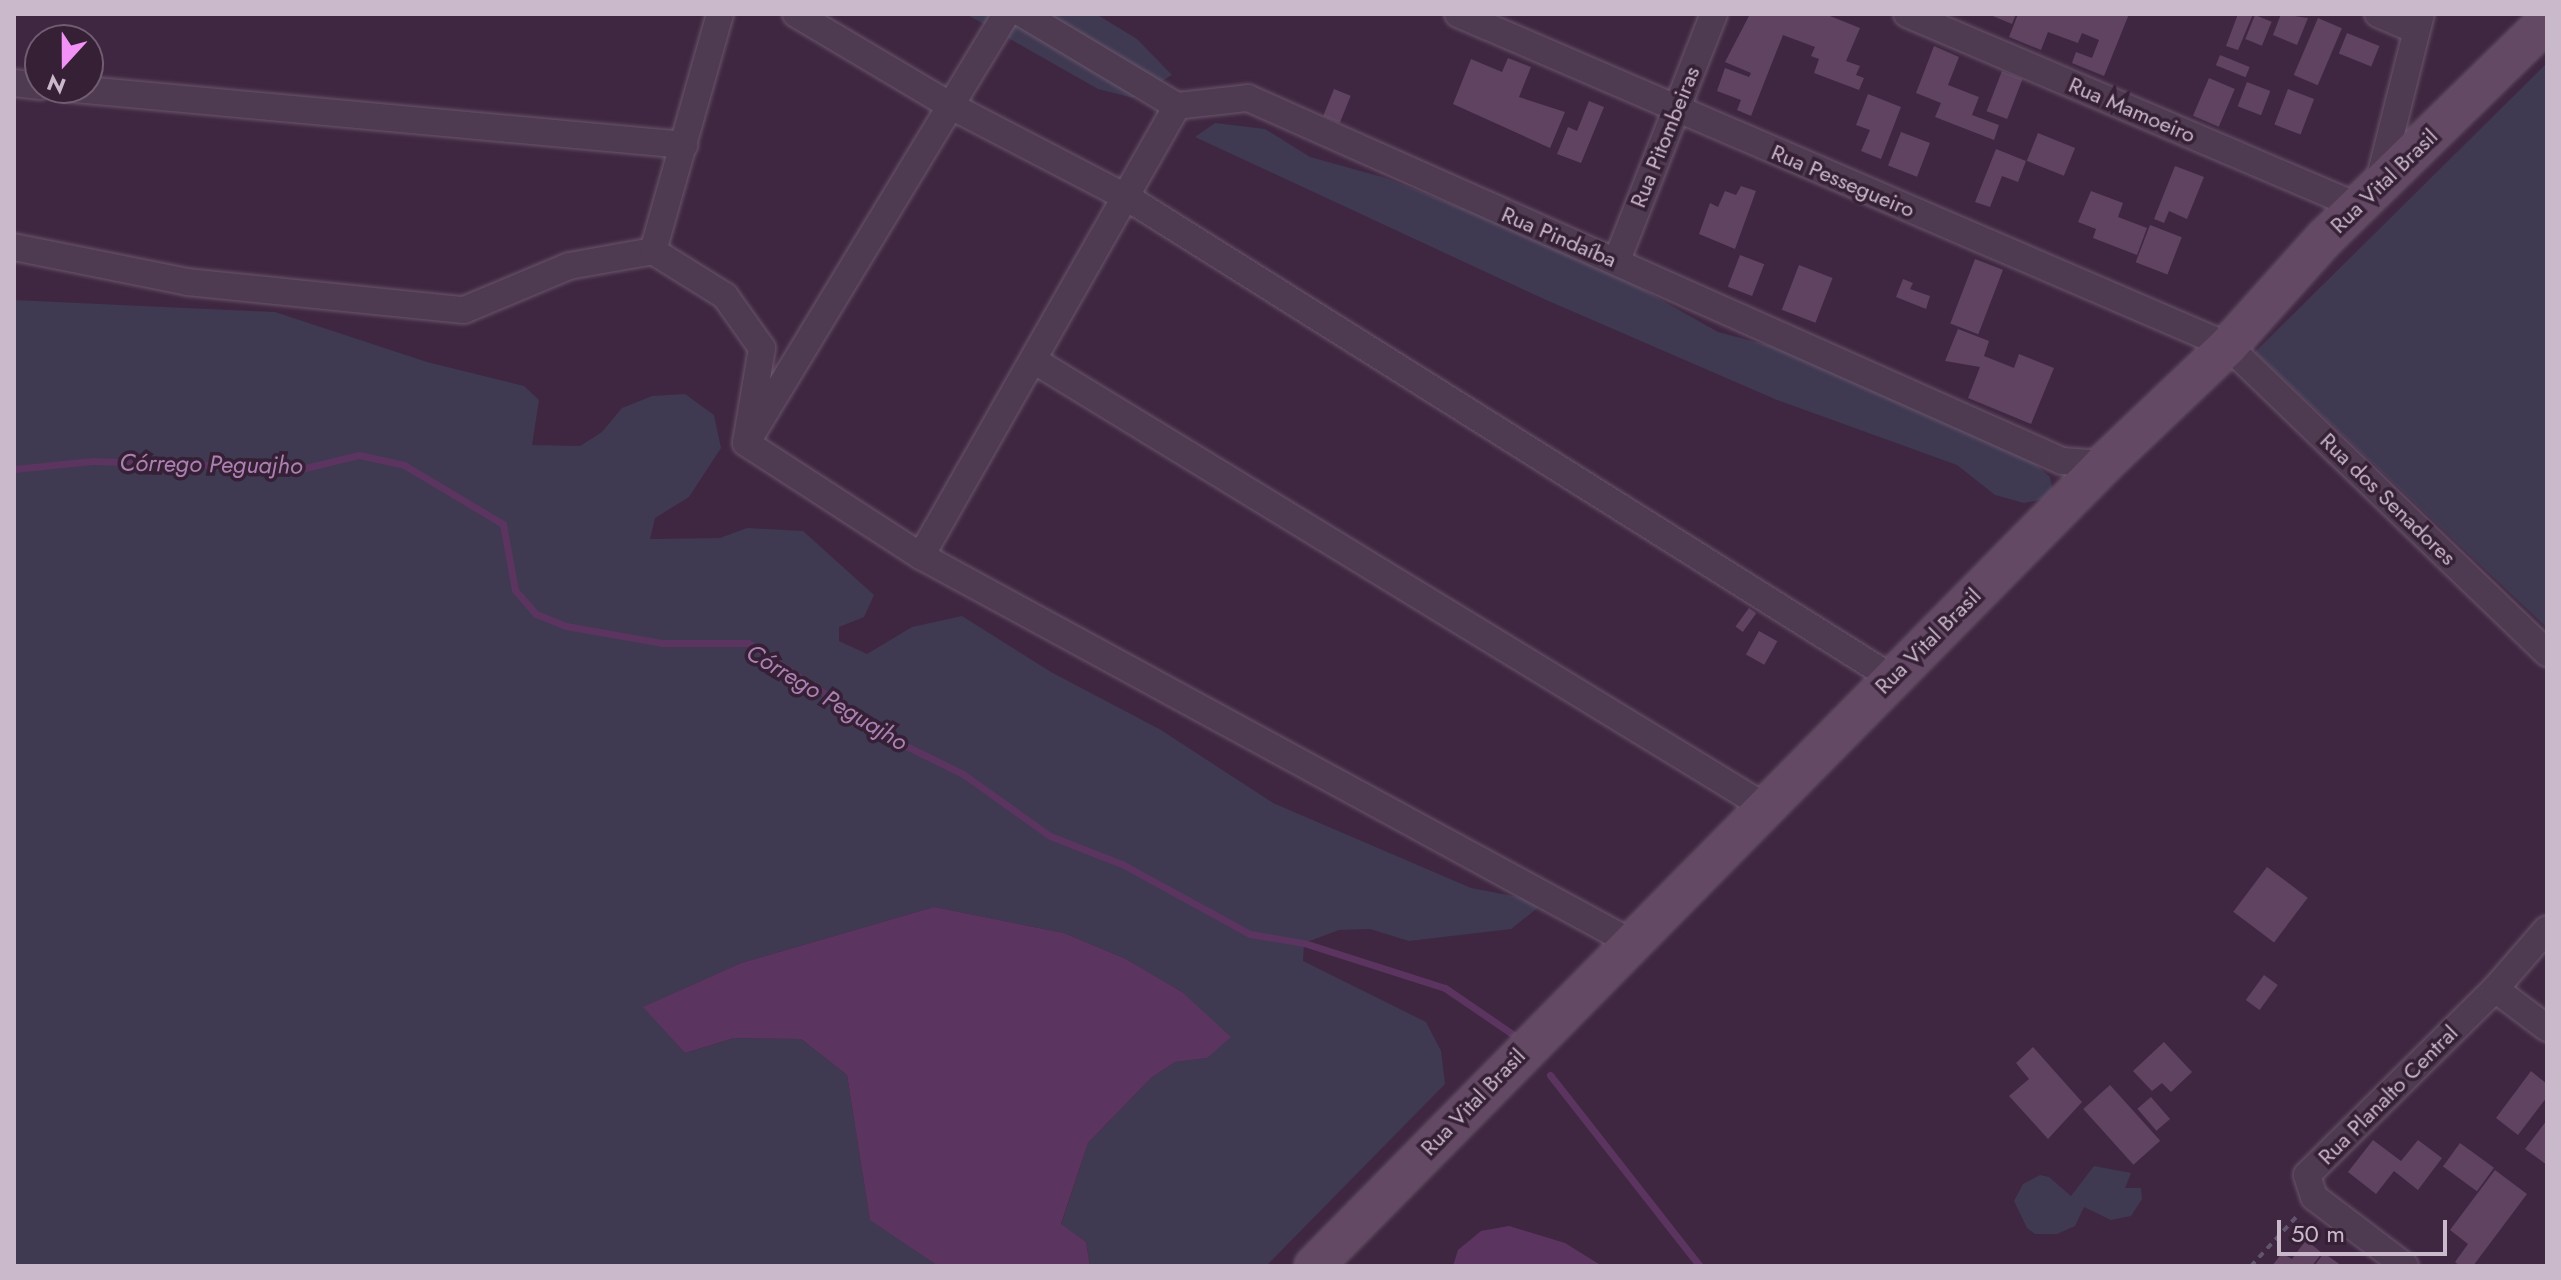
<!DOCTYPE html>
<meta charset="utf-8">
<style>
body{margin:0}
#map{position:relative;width:2561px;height:1280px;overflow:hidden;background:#3f2741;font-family:Jost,sans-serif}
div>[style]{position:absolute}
.green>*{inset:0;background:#3f3952}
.water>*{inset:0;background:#5c3460}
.stream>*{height:7px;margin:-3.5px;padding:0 3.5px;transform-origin:3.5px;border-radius:3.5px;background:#5c3460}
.building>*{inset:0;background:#5f4361;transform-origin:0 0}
.path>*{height:4px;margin-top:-2px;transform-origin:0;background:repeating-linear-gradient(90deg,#60556c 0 6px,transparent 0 12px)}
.roads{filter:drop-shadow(0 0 2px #6a566b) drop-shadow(0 0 2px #6a566b)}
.minor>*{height:26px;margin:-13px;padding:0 13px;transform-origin:13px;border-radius:13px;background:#4f3b51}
.secondary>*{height:38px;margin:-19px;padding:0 19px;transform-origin:19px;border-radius:19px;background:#634964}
span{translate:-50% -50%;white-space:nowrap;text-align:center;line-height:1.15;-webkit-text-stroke:7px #352036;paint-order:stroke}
.street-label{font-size:22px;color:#cab8cb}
.water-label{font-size:24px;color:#ad80b2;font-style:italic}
.frame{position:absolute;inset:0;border:16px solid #cab8cb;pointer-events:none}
.north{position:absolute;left:24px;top:24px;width:80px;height:80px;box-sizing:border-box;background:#352036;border:2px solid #715d72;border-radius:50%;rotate:201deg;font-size:22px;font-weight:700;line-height:32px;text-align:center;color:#cab8cb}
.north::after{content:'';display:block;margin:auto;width:28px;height:36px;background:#f292f6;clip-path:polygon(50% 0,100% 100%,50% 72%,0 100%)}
.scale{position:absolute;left:2277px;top:1220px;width:170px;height:36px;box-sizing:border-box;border:4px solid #cab8cb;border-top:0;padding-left:10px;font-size:24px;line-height:28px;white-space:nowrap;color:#cab8cb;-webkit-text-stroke:6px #352036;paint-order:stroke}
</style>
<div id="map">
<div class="green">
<i style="clip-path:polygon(966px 14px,1096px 14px,1137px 39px,1172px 75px,1133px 98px,1098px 89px)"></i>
<i style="clip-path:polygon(2547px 63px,2547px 628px,2255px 352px)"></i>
<i style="clip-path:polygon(1215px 123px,1265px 129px,1310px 157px,1386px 178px,1532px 237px,1626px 280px,1718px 332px,1771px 346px,2031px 460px,2050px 477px,2054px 497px,2024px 503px,1995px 495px,1957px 465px,1777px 400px,1544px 299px,1195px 137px)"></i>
<i style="clip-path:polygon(14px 300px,275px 312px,427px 362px,524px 386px,539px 400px,532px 445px,580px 446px,602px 432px,622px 408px,652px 396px,685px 394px,714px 415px,721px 448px,689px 497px,655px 518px,650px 539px,720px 538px,747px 528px,803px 531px,874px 595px,864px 617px,839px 627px,839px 641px,867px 654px,912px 627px,962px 616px,1051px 672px,1161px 730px,1273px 803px,1471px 888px,1545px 902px,1511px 929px,1409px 941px,1370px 929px,1339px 930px,1304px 943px,1303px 961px,1426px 1022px,1441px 1051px,1445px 1084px,1266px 1266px,1090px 1266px,1086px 1242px,1061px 1225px,1088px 1143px,1151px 1078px,1175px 1062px,1207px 1058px,1182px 992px,1126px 959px,1064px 933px,934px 907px,741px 963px,644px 1007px,685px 1053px,734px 1038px,801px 1039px,847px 1075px,870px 1219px,938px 1266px,14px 1266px)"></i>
<i style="clip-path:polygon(2094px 1166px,2131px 1173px,2125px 1188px,2141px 1188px,2142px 1199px,2131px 1216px,2111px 1220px,2084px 1207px,2075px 1226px,2057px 1234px,2035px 1234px,2027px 1228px,2014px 1201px,2023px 1184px,2040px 1175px,2049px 1177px,2071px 1196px)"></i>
</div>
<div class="water">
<i style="clip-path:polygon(934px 907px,1064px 933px,1126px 959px,1182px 992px,1231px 1037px,1207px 1058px,1175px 1062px,1151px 1078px,1088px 1143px,1061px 1224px,1086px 1242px,1090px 1266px,938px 1266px,870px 1220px,847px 1075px,801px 1039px,734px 1038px,685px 1053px,643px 1007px,741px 963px)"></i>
<i style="clip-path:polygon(1509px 1226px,1565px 1243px,1602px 1266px,1453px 1266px,1458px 1250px,1481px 1231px)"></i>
</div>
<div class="stream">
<i style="left:14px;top:469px;width:79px;rotate:-5.8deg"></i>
<i style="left:93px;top:461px;width:212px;rotate:1.9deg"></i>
<i style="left:305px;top:468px;width:56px;rotate:-13.5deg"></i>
<i style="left:359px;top:455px;width:46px;rotate:12.5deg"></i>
<i style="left:404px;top:465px;width:115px;rotate:30.8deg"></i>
<i style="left:503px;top:524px;width:67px;rotate:79.7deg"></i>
<i style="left:515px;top:590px;width:32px;rotate:49deg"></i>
<i style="left:536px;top:614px;width:32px;rotate:22deg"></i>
<i style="left:566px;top:626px;width:97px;rotate:10deg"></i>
<i style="left:662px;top:643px;width:86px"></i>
<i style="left:748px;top:643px;width:180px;rotate:33.4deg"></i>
<i style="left:898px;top:742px;width:72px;rotate:26.2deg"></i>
<i style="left:963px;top:774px;width:107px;rotate:35.5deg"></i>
<i style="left:1050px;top:836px;width:77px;rotate:21.3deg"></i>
<i style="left:1122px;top:864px;width:146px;rotate:28.7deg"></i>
<i style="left:1250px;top:934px;width:55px;rotate:9.5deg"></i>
<i style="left:1304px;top:943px;width:148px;rotate:17.7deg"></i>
<i style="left:1445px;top:988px;width:83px;rotate:34.3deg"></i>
<i style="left:1550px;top:1075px;width:243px;rotate:51.9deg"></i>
</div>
<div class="building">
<i style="clip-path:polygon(1750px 14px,1825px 14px,1860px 28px,1846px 61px,1860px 66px,1856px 75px,1864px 78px,1859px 90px,1814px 73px,1819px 59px,1811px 56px,1815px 47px,1783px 35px,1751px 116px,1737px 110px,1741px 100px,1717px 91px,1725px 68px,1749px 77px,1751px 73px,1725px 62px)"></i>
<i style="clip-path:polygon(1988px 14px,2016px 14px,2012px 24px)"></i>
<i style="clip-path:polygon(2018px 14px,2129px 14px,2104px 76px,2072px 63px,2076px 52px,2092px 58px,2099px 40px,2082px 33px,2078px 43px,2048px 32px,2041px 50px,2009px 37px)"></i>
<i style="clip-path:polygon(2238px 14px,2253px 14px,2238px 50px,2226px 46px)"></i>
<i style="clip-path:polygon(2281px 14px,2308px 18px,2297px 45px,2273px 35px)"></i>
<i style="left:2255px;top:15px;width:18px;height:26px;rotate:22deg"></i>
<i style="left:2318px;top:18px;width:26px;height:62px;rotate:23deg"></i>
<i style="left:2347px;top:33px;width:35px;height:22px;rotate:22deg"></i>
<i style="clip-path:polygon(1934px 46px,1959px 57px,1948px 85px,1979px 97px,1972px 115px,1999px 125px,1994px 140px,1935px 117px,1941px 103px,1916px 93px)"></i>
<i style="left:2220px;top:55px;width:32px;height:11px;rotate:22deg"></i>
<i style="clip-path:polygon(1508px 58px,1531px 67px,1519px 97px,1565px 112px,1550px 148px,1453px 104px,1471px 59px,1502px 72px)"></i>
<i style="left:2002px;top:71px;width:22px;height:43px;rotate:21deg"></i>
<i style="left:2209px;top:78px;width:28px;height:41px;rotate:23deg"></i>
<i style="left:2247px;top:82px;width:25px;height:26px;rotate:21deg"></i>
<i style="left:1334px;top:89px;width:18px;height:29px;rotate:22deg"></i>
<i style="left:2288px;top:89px;width:28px;height:38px;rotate:21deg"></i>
<i style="clip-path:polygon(1868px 94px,1901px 107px,1881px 159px,1861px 151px,1870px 130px,1856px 125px)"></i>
<i style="clip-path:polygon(1589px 101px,1604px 107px,1581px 163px,1557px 154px,1568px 127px,1577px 131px)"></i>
<i style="left:1901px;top:132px;width:31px;height:36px;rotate:21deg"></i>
<i style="left:2038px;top:133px;width:40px;height:30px;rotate:22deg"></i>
<i style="clip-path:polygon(1996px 149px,2026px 161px,2018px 182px,2002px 176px,1990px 207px,1975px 202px)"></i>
<i style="clip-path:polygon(2175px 166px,2204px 177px,2187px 219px,2169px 211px,2164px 223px,2154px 219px)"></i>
<i style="clip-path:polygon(1741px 186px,1756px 191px,1735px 249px,1699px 234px,1710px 203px,1718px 207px,1725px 191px,1736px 195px)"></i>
<i style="clip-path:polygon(2091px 191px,2123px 203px,2118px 217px,2147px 228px,2137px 255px,2093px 238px,2096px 229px,2078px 222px)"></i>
<i style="left:2150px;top:225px;width:34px;height:40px;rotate:21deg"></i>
<i style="left:1740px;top:255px;width:26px;height:34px;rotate:21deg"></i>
<i style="left:1975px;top:259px;width:30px;height:69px;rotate:21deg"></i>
<i style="left:1799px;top:265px;width:36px;height:48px;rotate:21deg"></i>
<i style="clip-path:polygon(1903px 279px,1913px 283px,1910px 289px,1930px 296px,1926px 309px,1896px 297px)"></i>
<i style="clip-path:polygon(1958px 329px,1989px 341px,1984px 356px,2014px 368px,2019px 354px,2054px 368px,2031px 424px,1968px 398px,1980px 367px,1945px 361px)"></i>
<i style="left:1749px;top:608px;width:9px;height:23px;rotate:36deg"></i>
<i style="left:1759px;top:631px;width:21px;height:27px;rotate:29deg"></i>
<i style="left:2267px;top:867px;width:51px;height:56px;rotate:37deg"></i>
<i style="left:2264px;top:975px;width:17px;height:31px;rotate:36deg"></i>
<i style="clip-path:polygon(2164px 1042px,2192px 1072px,2171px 1092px,2162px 1083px,2152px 1091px,2133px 1071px)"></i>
<i style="clip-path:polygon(2033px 1047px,2082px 1102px,2048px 1139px,2009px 1096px,2029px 1079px,2016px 1063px)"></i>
<i style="clip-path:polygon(2531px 1071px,2547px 1084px,2547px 1097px,2518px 1135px,2496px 1118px)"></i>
<i style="left:2110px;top:1085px;width:75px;height:36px;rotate:48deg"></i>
<i style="left:2151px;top:1097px;width:29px;height:18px;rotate:49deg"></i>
<i style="clip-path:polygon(2547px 1120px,2547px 1165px,2525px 1149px)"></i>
<i style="clip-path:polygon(2373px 1140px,2401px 1161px,2418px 1140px,2442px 1158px,2418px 1190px,2394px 1171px,2376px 1194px,2348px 1172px)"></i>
<i style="left:2460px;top:1143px;width:42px;height:29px;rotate:36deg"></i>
<i style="clip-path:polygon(2495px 1170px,2527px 1194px,2473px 1266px,2460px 1266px,2455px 1262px,2468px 1244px,2450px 1230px)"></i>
<i style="clip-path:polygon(2306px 1240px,2322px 1253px,2312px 1266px,2272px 1266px,2282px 1253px,2292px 1259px)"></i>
<i style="clip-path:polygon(2324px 1253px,2342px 1266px,2314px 1266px)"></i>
</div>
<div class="path">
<i style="left:2251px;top:1266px;width:71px;rotate:-47.3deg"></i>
</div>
<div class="roads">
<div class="minor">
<i style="left:796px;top:14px;width:178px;rotate:30.7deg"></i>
<i style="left:949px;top:105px;width:202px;rotate:27.5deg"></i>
<i style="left:1128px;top:198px;width:902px;rotate:32.14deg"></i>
<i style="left:1023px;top:14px;width:179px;rotate:30.9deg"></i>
<i style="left:1177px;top:106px;width:71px;rotate:-6.4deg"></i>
<i style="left:1248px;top:98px;width:891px;rotate:24.03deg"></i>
<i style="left:2062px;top:461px;width:42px;rotate:4.1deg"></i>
<i style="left:1458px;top:14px;width:839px;rotate:23.32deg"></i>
<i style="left:2228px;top:346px;width:443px;rotate:43.9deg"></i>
<i style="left:1907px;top:14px;width:489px;rotate:23.1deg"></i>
<i style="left:2378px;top:14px;width:39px;rotate:23deg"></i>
<i style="left:14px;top:83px;width:26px;rotate:7deg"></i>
<i style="left:64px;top:88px;width:623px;rotate:5.25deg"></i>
<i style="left:2379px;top:181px;width:172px;rotate:-75.9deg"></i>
<i style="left:14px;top:247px;width:177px;rotate:11.4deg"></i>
<i style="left:187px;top:282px;width:278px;rotate:5.8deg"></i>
<i style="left:464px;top:310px;width:114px;rotate:-22.7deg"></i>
<i style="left:569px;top:266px;width:85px;rotate:-10.1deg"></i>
<i style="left:653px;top:251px;width:246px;rotate:-74.2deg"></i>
<i style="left:653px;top:251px;width:85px;rotate:32deg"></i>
<i style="left:725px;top:296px;width:64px;rotate:54.6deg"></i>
<i style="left:762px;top:348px;width:96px;rotate:99.6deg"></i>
<i style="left:746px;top:443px;width:208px;rotate:32.9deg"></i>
<i style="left:921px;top:556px;width:809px;rotate:28.56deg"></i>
<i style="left:1617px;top:260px;width:264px;rotate:-68.5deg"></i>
<i style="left:1035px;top:361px;width:855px;rotate:31.42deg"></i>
<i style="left:753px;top:432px;width:489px;rotate:-58.8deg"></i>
<i style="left:921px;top:556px;width:518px;rotate:-60.36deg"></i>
<i style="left:2495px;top:989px;width:65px;rotate:36.9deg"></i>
<i style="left:2405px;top:1266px;width:114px;rotate:-142.8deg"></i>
<i style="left:2314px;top:1197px;width:23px;rotate:-108deg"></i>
<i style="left:2307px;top:1175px;width:264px;rotate:-44.7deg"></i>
<i style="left:2495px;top:989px;width:79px;rotate:-49.1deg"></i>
</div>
<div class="secondary">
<i style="left:1314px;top:1266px;width:1126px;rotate:-45.43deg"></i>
<i style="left:2104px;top:464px;width:171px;rotate:-43.6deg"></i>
<i style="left:2228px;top:346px;width:145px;rotate:-48.1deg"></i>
<i style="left:2325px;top:238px;width:310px;rotate:-44.3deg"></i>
</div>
</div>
<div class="street-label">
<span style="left:2132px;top:110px;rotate:23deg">Rua Mamoeiro</span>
<span style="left:1665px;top:137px;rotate:-68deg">Rua Pitombeiras</span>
<span style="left:1843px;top:181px;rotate:23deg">Rua Pessegueiro</span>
<span style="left:2384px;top:181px;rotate:-44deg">Rua Vital Brasil</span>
<span style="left:1559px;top:237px;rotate:23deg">Rua Pindaíba</span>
<span style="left:2388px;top:499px;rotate:44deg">Rua dos Senadores</span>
<span style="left:1928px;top:641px;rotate:-45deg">Rua Vital Brasil</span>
<span style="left:2388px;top:1095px;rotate:-45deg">Rua Planalto Central</span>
<span style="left:1473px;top:1102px;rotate:-46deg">Rua Vital Brasil</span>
</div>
<div class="water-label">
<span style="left:211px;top:464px;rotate:1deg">Córrego Peguajho</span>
<span style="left:827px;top:697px;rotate:31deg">Córrego Peguajho</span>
</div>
<div class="frame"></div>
<div class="north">N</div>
<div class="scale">50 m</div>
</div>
